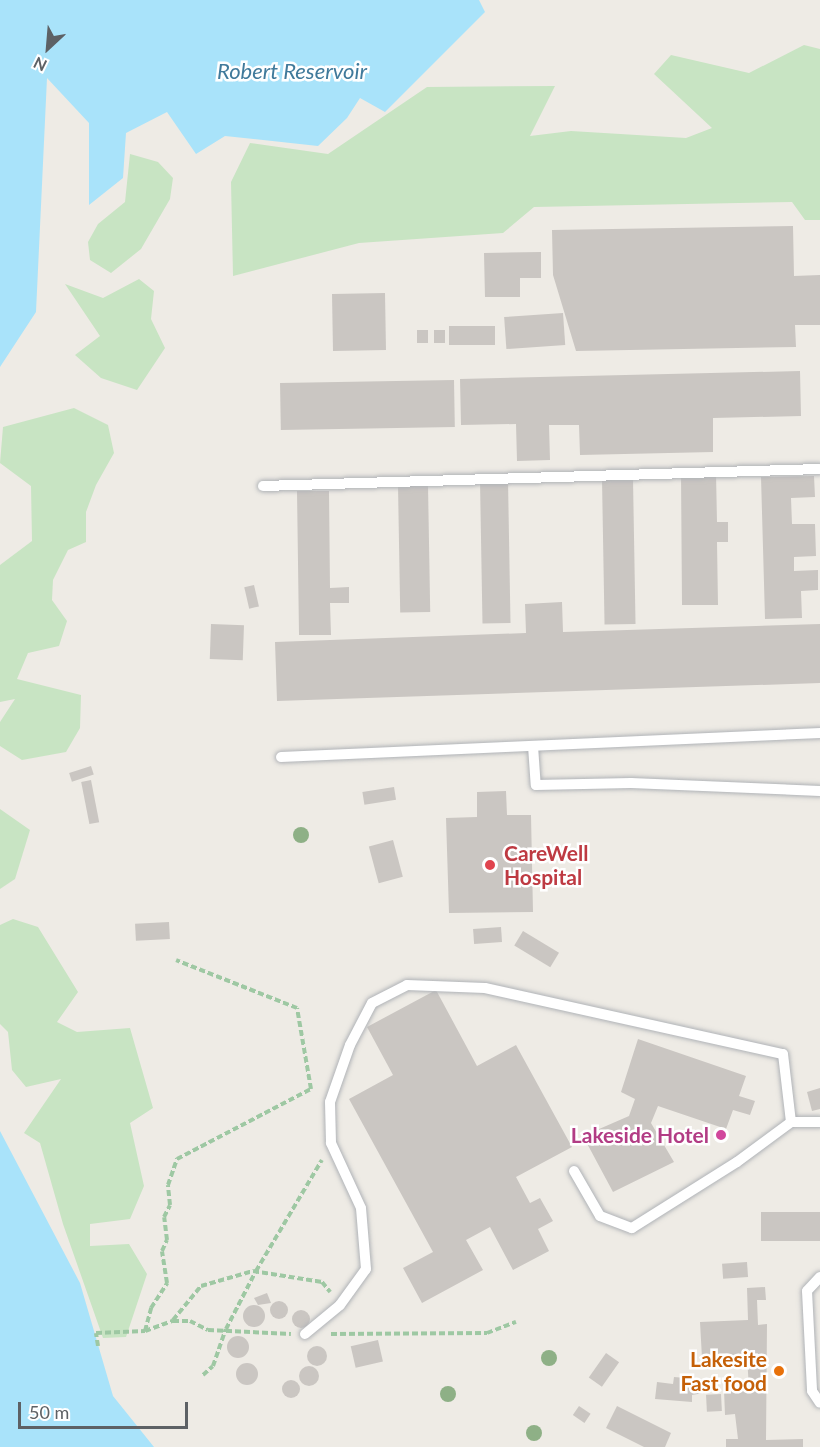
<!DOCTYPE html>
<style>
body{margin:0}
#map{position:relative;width:820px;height:1447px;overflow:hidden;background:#eeebe5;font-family:Lato,sans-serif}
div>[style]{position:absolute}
.green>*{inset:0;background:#c8e4c3}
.water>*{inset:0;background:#a9e3fa}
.building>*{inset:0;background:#cac6c2;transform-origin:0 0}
.round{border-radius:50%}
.path>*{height:4px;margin-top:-2px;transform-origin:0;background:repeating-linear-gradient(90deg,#9ec8a3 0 6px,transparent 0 9px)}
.roads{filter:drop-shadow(0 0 2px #b0b3b7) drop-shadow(0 0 2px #b0b3b7)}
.lane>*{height:10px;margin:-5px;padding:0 5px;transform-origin:5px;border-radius:5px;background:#fff}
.trees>*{width:16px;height:16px;margin:-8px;border-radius:50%;background:#8eb086}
.dots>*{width:16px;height:16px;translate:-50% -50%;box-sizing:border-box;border:3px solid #fff;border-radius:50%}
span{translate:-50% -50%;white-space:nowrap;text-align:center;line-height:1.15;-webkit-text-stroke:5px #fff;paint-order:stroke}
.health-label{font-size:21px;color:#be3a42;font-weight:700}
.left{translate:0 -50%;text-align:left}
.hotel-label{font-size:21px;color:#b23c85;font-weight:700}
.right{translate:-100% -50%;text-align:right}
.food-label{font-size:21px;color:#c56008;font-weight:700}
.water-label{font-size:22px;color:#407a9b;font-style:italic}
.north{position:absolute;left:18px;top:18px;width:60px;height:60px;-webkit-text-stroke:4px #fff;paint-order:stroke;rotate:206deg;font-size:16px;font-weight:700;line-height:24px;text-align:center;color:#5d6165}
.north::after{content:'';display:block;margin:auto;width:21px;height:27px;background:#5d6165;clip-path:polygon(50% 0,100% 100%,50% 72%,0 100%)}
.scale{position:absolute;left:18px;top:1402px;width:170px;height:27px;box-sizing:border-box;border:3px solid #5d6165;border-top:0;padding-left:8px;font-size:18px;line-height:21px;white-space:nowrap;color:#5d6165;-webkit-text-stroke:4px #fff;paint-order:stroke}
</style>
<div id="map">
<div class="green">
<i style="clip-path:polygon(804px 45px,820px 49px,820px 220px,805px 220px,792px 202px,534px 207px,503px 233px,359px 243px,233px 276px,231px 182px,250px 143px,328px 154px,427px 87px,555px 86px,530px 136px,571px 131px,686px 138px,712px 128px,654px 74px,671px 55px,749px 73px)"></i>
<i style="clip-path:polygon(130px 154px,158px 162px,173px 178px,170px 199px,141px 249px,111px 273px,90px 260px,88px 242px,98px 224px,125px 202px)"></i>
<i style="clip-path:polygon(139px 279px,154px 291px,151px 319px,165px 348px,137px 390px,101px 378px,75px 355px,100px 336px,65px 284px,103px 298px)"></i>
<i style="clip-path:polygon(74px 408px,108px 425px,114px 453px,96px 485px,86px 512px,86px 542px,68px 550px,53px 580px,52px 600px,67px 621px,59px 646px,28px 653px,17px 679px,81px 695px,80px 728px,66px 752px,22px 760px,0 746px,0 722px,15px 699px,0 702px,0 565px,32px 541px,31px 486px,0 463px,3px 427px)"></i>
<i style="clip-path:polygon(0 809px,30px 830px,15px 879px,0 889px)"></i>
<i style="clip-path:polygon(13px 919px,38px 927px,78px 992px,57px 1022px,77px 1032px,130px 1028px,153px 1108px,130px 1123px,144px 1186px,130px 1219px,90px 1224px,90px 1246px,129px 1244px,147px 1274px,126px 1337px,103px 1338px,63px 1224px,40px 1143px,24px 1133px,61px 1079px,26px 1087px,12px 1070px,8px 1032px,0 1024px,0 925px)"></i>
</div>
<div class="water">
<i style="clip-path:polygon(0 0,479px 0,485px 12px,385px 112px,360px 98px,347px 118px,318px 146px,225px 136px,196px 154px,167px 112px,126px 133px,123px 178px,89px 205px,89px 123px,47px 78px,36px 312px,0 367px)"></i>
<i style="clip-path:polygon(0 1131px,80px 1283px,113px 1396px,154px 1447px,0 1447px)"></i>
</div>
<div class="building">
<i style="clip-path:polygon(793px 226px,794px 276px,820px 275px,820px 325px,795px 325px,796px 347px,576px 351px,553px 275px,552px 230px)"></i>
<i style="clip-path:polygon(541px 252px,541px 278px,520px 278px,520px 297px,485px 297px,484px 253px)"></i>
<i style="left:385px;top:293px;width:57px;height:53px;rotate:89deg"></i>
<i style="left:563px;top:313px;width:32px;height:59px;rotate:86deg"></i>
<i style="left:495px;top:326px;width:19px;height:46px;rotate:90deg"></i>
<i style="left:428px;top:330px;width:13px;height:11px;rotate:90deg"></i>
<i style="left:434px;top:330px;width:11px;height:13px"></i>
<i style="clip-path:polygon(800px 371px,801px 416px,713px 418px,713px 452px,580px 455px,579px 425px,549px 425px,550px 460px,517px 461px,516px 424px,461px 425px,460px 379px)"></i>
<i style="left:454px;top:380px;width:47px;height:174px;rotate:89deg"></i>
<i style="clip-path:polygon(681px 473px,716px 473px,717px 522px,728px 522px,728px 542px,717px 542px,718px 605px,682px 605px)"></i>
<i style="clip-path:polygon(814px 476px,815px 497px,791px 498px,792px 524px,815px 524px,816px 556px,794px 557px,794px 571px,818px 570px,818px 590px,801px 591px,802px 618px,765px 619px,761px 477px)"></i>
<i style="left:633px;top:479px;width:145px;height:31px;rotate:89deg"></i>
<i style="left:508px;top:480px;width:143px;height:28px;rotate:89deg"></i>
<i style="left:428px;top:485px;width:127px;height:30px;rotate:89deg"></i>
<i style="clip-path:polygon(297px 491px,329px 491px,330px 588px,349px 587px,349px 603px,330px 603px,331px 635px,299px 635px)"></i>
<i style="left:254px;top:585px;width:22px;height:10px;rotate:77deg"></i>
<i style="clip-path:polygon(562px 602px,563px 632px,820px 624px,820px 683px,277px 701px,275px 642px,526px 633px,525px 604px)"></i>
<i style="left:211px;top:624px;width:33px;height:35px;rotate:2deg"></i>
<i style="left:91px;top:766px;width:9px;height:23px;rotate:72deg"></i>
<i style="left:91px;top:780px;width:43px;height:10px;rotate:79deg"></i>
<i style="left:394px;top:787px;width:13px;height:32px;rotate:81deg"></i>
<i style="clip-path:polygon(506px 791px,507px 815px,531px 815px,533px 912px,449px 913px,446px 818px,477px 817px,477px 792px)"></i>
<i style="left:393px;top:840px;width:38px;height:25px;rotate:75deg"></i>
<i style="left:169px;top:922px;width:17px;height:34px;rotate:87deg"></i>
<i style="left:501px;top:927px;width:15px;height:28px;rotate:86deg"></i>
<i style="left:523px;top:931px;width:42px;height:17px;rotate:31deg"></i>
<i style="clip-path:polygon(436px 990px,477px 1066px,516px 1045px,572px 1147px,516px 1177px,530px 1203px,540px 1198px,553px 1221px,538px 1229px,549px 1251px,513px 1270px,490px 1227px,466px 1240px,483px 1270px,422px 1303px,403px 1268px,433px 1252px,349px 1099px,393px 1075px,367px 1027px)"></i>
<i style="clip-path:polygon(638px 1039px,746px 1076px,739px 1096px,755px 1101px,750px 1115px,733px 1110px,726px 1129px,658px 1106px,651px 1123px,674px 1162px,613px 1192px,583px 1136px,629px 1116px,635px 1099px,621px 1092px)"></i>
<i style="clip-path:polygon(820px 1088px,820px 1109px,812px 1111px,807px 1092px)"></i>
<i style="left:820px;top:1212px;width:29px;height:59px;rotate:90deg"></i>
<i style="left:747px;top:1262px;width:15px;height:25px;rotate:86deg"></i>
<i style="clip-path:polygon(765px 1287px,766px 1300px,757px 1300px,758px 1325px,767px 1324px,766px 1440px,803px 1439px,803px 1447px,726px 1447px,726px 1439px,738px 1439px,735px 1414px,725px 1415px,724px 1390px,749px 1389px,747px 1356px,702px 1358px,700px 1322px,748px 1320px,747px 1288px)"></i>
<i style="clip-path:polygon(267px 1293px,271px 1303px,258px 1305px,254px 1298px)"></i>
<i class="round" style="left:270px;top:1301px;width:18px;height:18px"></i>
<i class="round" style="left:243px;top:1305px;width:22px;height:22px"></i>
<i class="round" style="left:292px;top:1310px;width:18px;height:18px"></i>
<i class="round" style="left:227px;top:1336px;width:22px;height:22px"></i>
<i style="left:378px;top:1340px;width:22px;height:28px;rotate:77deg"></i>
<i class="round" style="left:307px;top:1346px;width:20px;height:20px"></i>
<i style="left:606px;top:1353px;width:16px;height:30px;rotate:35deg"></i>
<i class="round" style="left:236px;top:1363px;width:22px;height:22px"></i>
<i class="round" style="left:299px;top:1366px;width:20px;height:20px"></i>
<i style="clip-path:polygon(674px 1377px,710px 1380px,709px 1392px,692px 1395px,692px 1402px,655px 1399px,657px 1382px,673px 1384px)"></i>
<i class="round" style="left:282px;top:1380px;width:18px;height:18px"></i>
<i style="left:721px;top:1394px;width:17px;height:15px;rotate:87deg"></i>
<i style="left:579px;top:1406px;width:14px;height:11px;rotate:34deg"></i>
<i style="clip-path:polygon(617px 1406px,671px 1433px,665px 1447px,644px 1447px,606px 1428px)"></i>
</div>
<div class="path">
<i style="left:173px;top:1320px;width:44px;rotate:-50.5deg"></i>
<i style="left:201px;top:1286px;width:54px;rotate:-16.1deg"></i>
<i style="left:253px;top:1271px;width:70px;rotate:9.1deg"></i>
<i style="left:322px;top:1282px;width:13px;rotate:51deg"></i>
<i style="left:145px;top:1331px;width:24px;rotate:-75deg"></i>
<i style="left:151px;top:1308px;width:30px;rotate:-57deg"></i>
<i style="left:167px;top:1283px;width:32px;rotate:-99deg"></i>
<i style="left:162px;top:1251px;width:12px;rotate:-66deg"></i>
<i style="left:167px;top:1240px;width:23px;rotate:-97deg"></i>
<i style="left:164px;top:1217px;width:13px;rotate:-63deg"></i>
<i style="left:170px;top:1205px;width:20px;rotate:-96deg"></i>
<i style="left:168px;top:1185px;width:28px;rotate:-71deg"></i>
<i style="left:177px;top:1159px;width:151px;rotate:-27.6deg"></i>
<i style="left:311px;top:1089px;width:82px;rotate:-99.8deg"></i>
<i style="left:297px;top:1008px;width:130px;rotate:-158.4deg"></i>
<i style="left:331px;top:1334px;width:156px;rotate:-0.4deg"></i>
<i style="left:487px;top:1333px;width:31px;rotate:-21deg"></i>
<i style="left:98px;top:1346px;width:13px;rotate:-99deg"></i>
<i style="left:96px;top:1333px;width:49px;rotate:-2.3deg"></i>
<i style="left:145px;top:1331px;width:30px;rotate:-20deg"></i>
<i style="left:173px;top:1321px;width:17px"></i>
<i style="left:190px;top:1321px;width:20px;rotate:27deg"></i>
<i style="left:208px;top:1330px;width:83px;rotate:2.8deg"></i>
<i style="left:203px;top:1375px;width:13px;rotate:-42deg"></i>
<i style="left:213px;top:1366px;width:39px;rotate:-71deg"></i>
<i style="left:226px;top:1329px;width:65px;rotate:-62.7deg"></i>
<i style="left:256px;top:1271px;width:129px;rotate:-59.3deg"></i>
</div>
<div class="roads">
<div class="lane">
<i style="left:263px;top:486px;width:557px;rotate:-1.75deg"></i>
<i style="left:533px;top:746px;width:39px;rotate:86deg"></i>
<i style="left:536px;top:785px;width:95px;rotate:-1.2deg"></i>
<i style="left:631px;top:783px;width:189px;rotate:2.4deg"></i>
<i style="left:281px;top:757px;width:540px;rotate:-2.55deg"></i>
<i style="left:574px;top:1171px;width:52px;rotate:60deg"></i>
<i style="left:600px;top:1216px;width:34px;rotate:21deg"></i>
<i style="left:632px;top:1228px;width:124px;rotate:-32.2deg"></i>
<i style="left:737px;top:1162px;width:67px;rotate:-36.5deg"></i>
<i style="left:820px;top:1277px;width:19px;rotate:133deg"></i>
<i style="left:807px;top:1291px;width:100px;rotate:87.1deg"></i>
<i style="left:812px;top:1391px;width:14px;rotate:56deg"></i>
<i style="left:305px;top:1334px;width:45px;rotate:-39.6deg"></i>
<i style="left:340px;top:1305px;width:44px;rotate:-54.2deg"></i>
<i style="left:366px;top:1269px;width:61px;rotate:-94.7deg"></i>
<i style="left:361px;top:1208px;width:72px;rotate:-114.8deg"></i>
<i style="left:331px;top:1143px;width:41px;rotate:-91.4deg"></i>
<i style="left:330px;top:1102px;width:60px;rotate:-70.7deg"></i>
<i style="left:350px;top:1045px;width:47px;rotate:-62.4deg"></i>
<i style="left:372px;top:1003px;width:39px;rotate:-27deg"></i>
<i style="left:407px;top:985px;width:78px;rotate:2.2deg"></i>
<i style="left:485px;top:988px;width:305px;rotate:12.5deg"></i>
<i style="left:783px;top:1054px;width:68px;rotate:83.3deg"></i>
<i style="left:791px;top:1122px;width:29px"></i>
</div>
</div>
<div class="trees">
<i style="left:301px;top:835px"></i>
<i style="left:549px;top:1358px"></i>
<i style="left:448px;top:1394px"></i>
<i style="left:534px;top:1433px"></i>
</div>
<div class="dots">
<i style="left:490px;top:865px;background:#e0444e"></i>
<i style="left:721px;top:1135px;background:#d1479c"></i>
<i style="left:779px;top:1371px;background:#e8710a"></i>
</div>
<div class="health-label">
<span class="left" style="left:504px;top:865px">CareWell<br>Hospital</span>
</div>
<div class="hotel-label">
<span class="right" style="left:709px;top:1135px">Lakeside Hotel</span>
</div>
<div class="food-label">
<span class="right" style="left:767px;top:1371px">Lakesite<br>Fast food</span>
</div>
<div class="water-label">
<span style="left:292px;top:71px">Robert Reservoir</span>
</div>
<div class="north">N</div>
<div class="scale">50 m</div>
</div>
